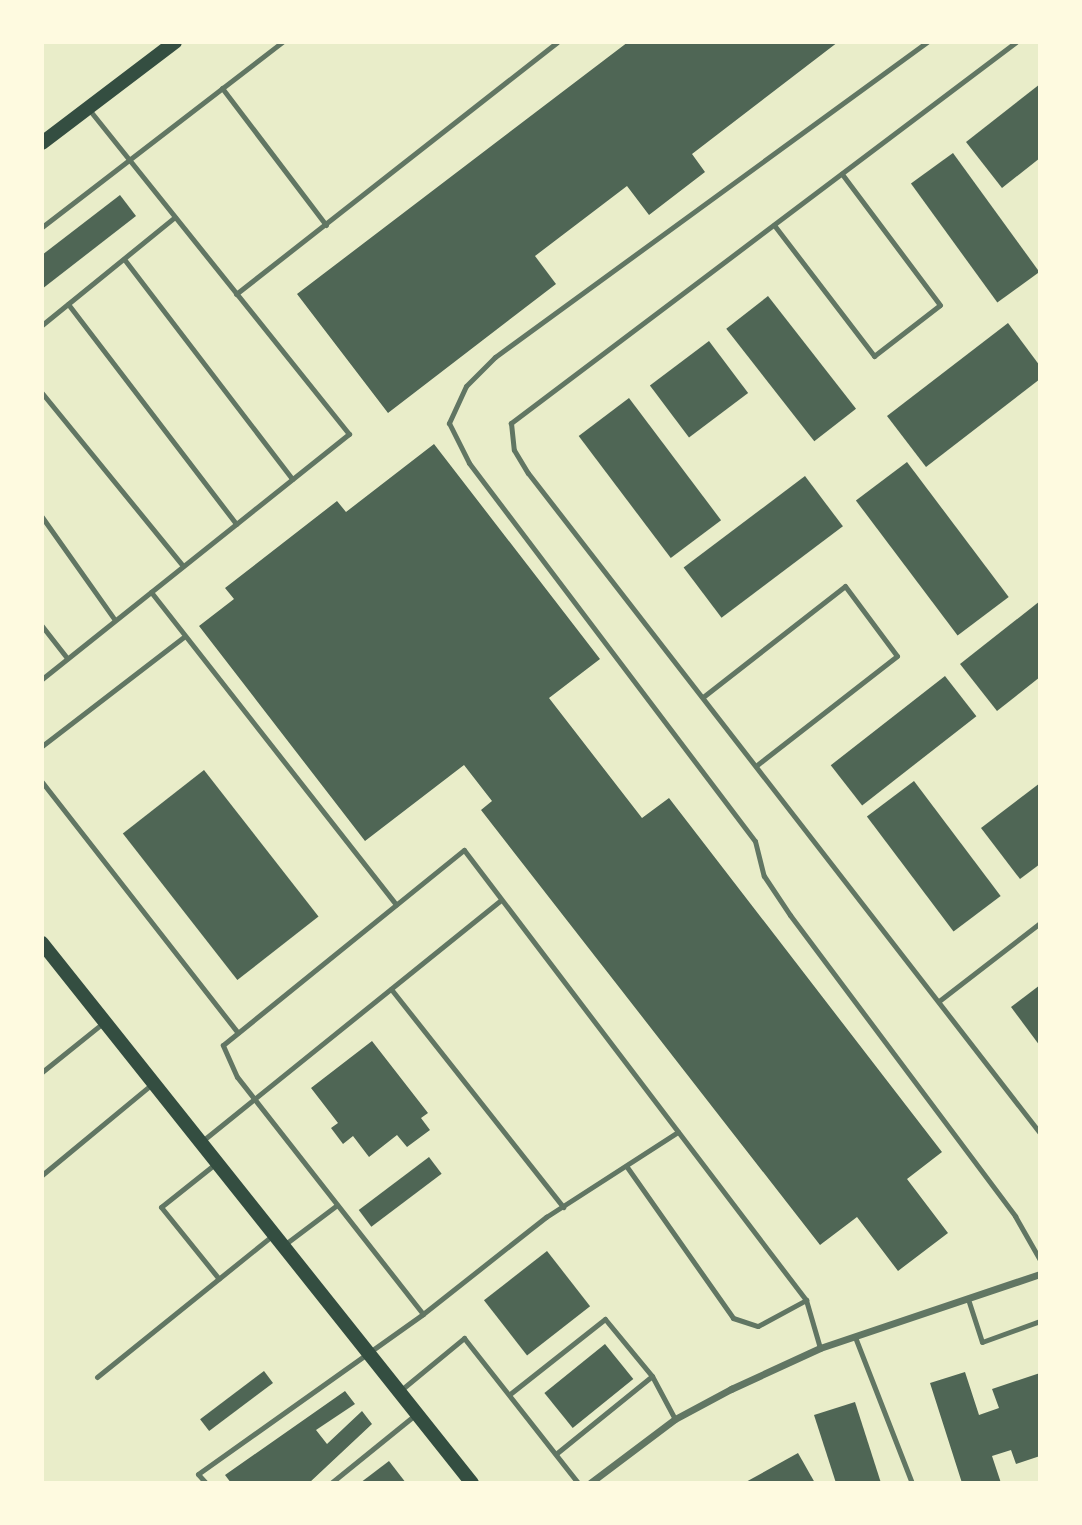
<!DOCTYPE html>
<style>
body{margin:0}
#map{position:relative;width:1082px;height:1525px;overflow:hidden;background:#e9edc9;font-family:"Nunito Sans",sans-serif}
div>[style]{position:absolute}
.building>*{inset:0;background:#4f6655;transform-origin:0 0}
.service>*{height:5px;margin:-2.5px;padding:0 2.5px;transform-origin:2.5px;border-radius:2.5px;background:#617663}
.minor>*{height:7px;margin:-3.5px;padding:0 3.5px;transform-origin:3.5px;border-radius:3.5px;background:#617663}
.secondary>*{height:14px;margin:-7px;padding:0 7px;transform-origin:7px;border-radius:7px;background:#344e41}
span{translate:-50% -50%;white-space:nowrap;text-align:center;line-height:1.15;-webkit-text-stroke:6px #fefae0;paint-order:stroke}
.frame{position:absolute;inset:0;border:44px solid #fefae0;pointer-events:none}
</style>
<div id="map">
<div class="building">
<i style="clip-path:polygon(628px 42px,838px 42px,692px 154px,705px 172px,649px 215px,627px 186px,535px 256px,556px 284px,388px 413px,297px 294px)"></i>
<i style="clip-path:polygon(1040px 84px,1040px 158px,1002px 188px,966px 142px)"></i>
<i style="left:953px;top:153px;width:147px;height:52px;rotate:54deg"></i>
<i style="clip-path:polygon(120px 195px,136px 216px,42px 289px,42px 255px)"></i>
<i style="left:768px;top:296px;width:143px;height:53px;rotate:52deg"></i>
<i style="clip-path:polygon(1008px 323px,1040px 366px,1040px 379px,926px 467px,887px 416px)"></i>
<i style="left:709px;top:341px;width:65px;height:74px;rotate:53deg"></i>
<i style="left:629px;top:398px;width:153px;height:63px;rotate:53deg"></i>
<i style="clip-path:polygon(434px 444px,600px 659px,549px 698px,642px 818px,669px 798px,942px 1152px,907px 1179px,948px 1233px,898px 1271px,857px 1217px,820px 1245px,481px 810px,492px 801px,464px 765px,365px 841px,199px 626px,234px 599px,225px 588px,337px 501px,346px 512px)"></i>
<i style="left:907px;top:462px;width:169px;height:64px;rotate:53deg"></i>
<i style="left:805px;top:476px;width:63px;height:152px;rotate:53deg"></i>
<i style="clip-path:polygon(1040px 601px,1040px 677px,997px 711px,960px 664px)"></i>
<i style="left:945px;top:676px;width:51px;height:145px;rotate:52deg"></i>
<i style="left:204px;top:770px;width:186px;height:103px;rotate:52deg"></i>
<i style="left:914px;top:781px;width:144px;height:59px;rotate:53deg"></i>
<i style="clip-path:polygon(1040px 783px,1040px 864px,1020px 879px,981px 828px)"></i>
<i style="clip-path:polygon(1040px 985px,1040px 1046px,1011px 1007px)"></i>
<i style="clip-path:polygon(372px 1041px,428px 1113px,421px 1118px,430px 1130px,407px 1147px,397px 1135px,369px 1157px,353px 1136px,343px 1144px,331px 1128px,338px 1123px,311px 1088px)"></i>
<i style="left:429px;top:1157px;width:21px;height:88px;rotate:53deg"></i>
<i style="left:547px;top:1251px;width:70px;height:80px;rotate:52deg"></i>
<i style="left:605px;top:1344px;width:45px;height:78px;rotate:51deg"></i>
<i style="left:264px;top:1371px;width:15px;height:80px;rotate:53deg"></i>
<i style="clip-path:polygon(965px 1372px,979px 1415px,999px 1408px,992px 1389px,1040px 1373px,1040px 1456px,1016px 1464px,1011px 1450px,992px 1456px,1001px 1483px,962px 1483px,930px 1383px)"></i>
<i style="clip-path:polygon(345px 1391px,355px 1404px,316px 1430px,327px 1444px,362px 1411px,372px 1424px,309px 1483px,231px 1483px,225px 1475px)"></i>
<i style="clip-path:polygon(855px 1402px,881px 1483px,836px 1483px,814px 1415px)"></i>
<i style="clip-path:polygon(798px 1453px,815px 1483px,744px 1483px)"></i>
<i style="clip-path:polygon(389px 1461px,406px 1483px,360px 1483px)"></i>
</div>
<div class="service">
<i style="left:927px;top:42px;width:535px;rotate:143.9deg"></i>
<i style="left:495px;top:357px;width:41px;rotate:135deg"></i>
<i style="left:466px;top:386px;width:41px;rotate:114.7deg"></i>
<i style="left:449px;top:423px;width:45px;rotate:63.4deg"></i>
<i style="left:469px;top:463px;width:474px;rotate:52.9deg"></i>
<i style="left:755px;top:841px;width:36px;rotate:76deg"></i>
<i style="left:764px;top:876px;width:47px;rotate:56.3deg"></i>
<i style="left:790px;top:915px;width:376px;rotate:53.2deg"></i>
<i style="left:1015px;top:1216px;width:51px;rotate:60.4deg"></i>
<i style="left:1016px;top:42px;width:633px;rotate:142.97deg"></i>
<i style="left:511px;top:423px;width:27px;rotate:84deg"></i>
<i style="left:514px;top:450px;width:27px;rotate:59deg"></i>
<i style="left:528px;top:473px;width:835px;rotate:52.2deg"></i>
<i style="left:222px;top:88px;width:172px;rotate:52.8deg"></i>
<i style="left:774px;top:225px;width:165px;rotate:52.6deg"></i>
<i style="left:874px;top:356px;width:83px;rotate:-37.7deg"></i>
<i style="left:940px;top:305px;width:164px;rotate:-126.8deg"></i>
<i style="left:42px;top:227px;width:303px;rotate:-37.6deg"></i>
<i style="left:124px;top:259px;width:277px;rotate:52.6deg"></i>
<i style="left:236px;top:294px;width:408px;rotate:-38.1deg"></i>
<i style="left:68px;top:304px;width:277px;rotate:52.6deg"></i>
<i style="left:42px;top:325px;width:171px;rotate:-39.1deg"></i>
<i style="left:42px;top:393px;width:223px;rotate:50.8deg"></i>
<i style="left:42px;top:517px;width:126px;rotate:54.7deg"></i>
<i style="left:151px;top:592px;width:397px;rotate:51.9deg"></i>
<i style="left:42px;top:626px;width:41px;rotate:52deg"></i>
<i style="left:42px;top:679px;width:393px;rotate:-38.6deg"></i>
<i style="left:349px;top:434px;width:418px;rotate:-128.7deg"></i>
<i style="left:703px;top:697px;width:180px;rotate:-38deg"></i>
<i style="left:845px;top:586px;width:87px;rotate:53.4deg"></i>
<i style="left:897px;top:656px;width:177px;rotate:142.1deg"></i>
<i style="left:42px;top:746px;width:180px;rotate:-37.6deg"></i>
<i style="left:42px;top:782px;width:318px;rotate:52deg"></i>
<i style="left:391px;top:989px;width:278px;rotate:51.7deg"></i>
<i style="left:939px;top:1001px;width:128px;rotate:-37.7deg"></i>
<i style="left:42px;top:1072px;width:78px;rotate:-38.8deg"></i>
<i style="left:201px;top:1142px;width:385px;rotate:-38.9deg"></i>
<i style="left:215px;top:1164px;width:69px;rotate:141.5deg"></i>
<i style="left:161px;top:1207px;width:92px;rotate:51.1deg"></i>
<i style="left:627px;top:1167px;width:184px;rotate:54.9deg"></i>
<i style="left:733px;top:1318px;width:26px;rotate:18deg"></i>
<i style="left:758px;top:1326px;width:55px;rotate:-28.4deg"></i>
<i style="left:42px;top:1175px;width:143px;rotate:-39.6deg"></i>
<i style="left:284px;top:1245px;width:66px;rotate:-37deg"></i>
<i style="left:968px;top:1299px;width:45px;rotate:72deg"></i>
<i style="left:982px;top:1342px;width:62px;rotate:-19.9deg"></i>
<i style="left:423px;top:1314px;width:157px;rotate:-38.3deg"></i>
<i style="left:546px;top:1217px;width:157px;rotate:-32.8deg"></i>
<i style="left:855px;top:1337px;width:157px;rotate:68.7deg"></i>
<i style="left:97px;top:1377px;width:226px;rotate:-38.9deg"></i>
<i style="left:401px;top:1390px;width:82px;rotate:-39.5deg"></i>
<i style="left:464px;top:1338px;width:184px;rotate:51.8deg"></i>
<i style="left:510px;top:1394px;width:121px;rotate:-38.3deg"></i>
<i style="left:605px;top:1319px;width:74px;rotate:50.5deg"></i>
<i style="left:652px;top:1376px;width:49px;rotate:61.9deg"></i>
<i style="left:557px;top:1453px;width:122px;rotate:-39deg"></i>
<i style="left:206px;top:1483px;width:12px;rotate:-132deg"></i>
<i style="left:198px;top:1474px;width:276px;rotate:-35.4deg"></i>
<i style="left:423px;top:1314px;width:301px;rotate:-128.1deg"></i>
<i style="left:237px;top:1077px;width:35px;rotate:-114deg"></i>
<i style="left:223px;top:1045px;width:310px;rotate:-39deg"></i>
<i style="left:464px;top:850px;width:565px;rotate:52.77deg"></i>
<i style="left:806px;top:1300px;width:50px;rotate:73.7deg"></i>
<i style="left:331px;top:1483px;width:108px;rotate:-39deg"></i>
</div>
<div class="minor">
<i style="left:590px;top:1483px;width:106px;rotate:-37deg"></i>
<i style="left:675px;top:1419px;width:64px;rotate:-28.2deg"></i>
<i style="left:731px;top:1389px;width:98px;rotate:-24.7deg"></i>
<i style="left:820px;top:1348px;width:232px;rotate:-18.6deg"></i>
</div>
<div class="secondary">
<i style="left:42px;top:143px;width:167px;rotate:-37.2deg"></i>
<i style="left:42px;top:943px;width:690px;rotate:51.47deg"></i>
</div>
<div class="frame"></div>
</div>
